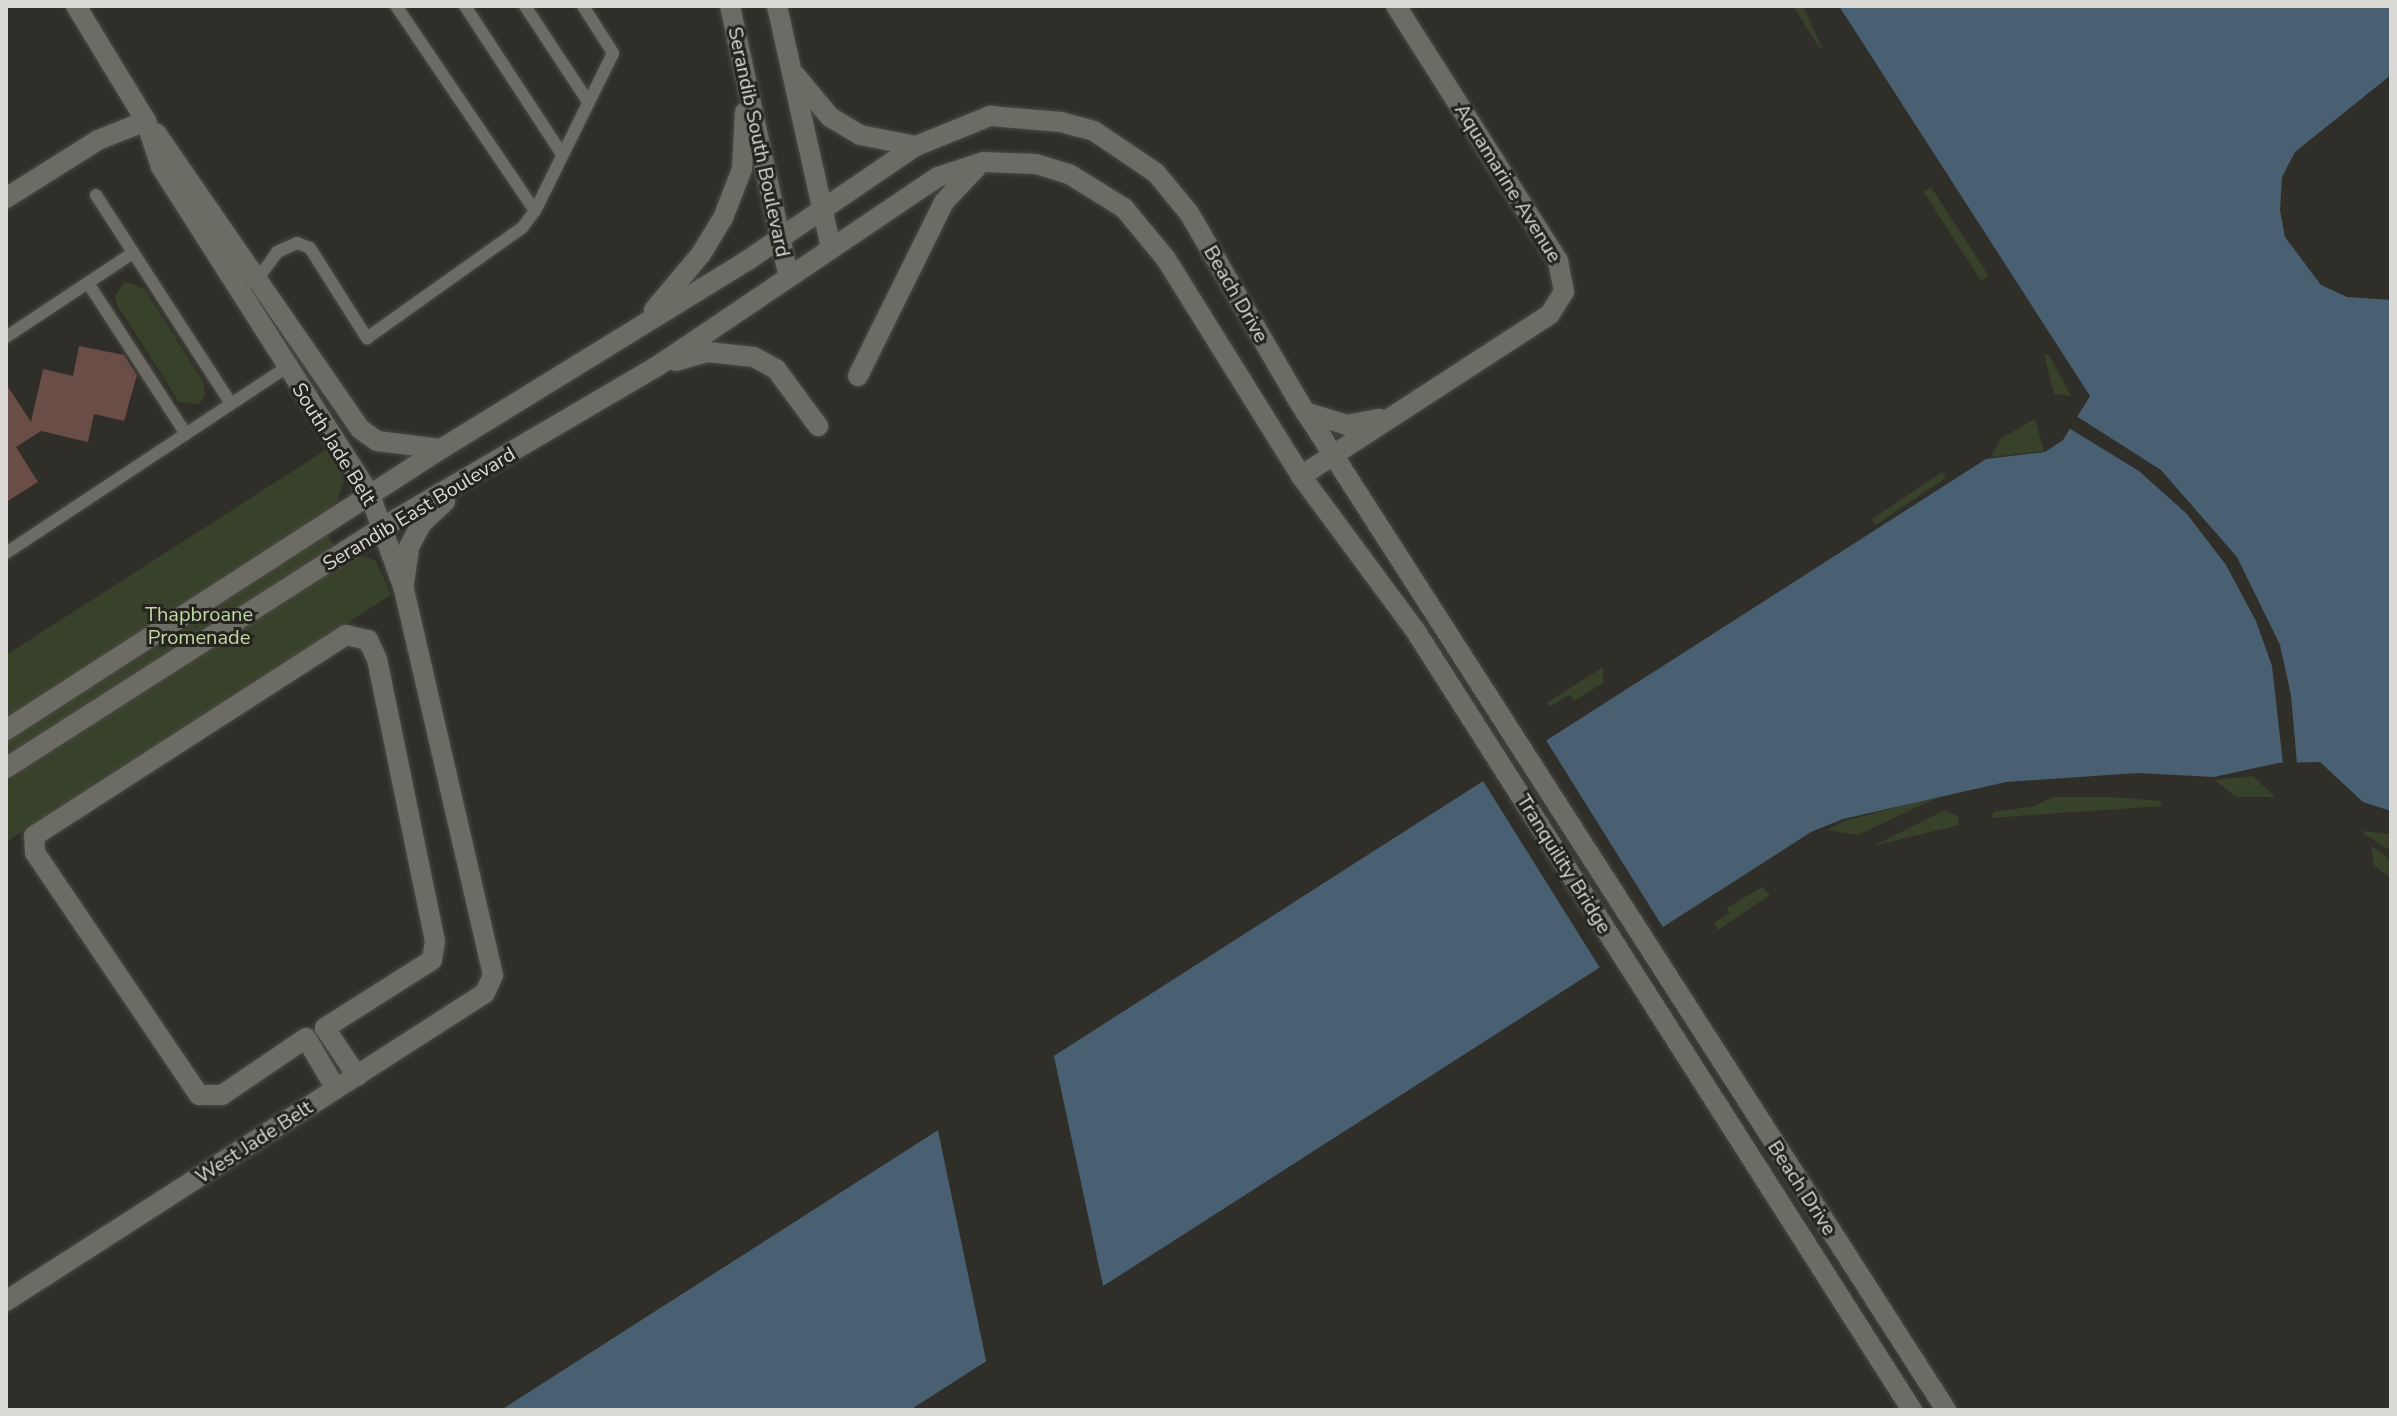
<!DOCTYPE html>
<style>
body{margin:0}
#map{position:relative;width:2397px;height:1416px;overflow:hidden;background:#2f2e28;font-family:"Nunito Sans",sans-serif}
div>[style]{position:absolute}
.green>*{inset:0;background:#38422a;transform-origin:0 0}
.water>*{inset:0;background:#496073}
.pier>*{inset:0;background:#2f2e28;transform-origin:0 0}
.building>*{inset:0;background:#6b4d48}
.roads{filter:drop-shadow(0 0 2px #4a4944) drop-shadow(0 0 2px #4a4944)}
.lane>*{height:12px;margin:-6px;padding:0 6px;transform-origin:6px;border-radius:6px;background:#6c6b64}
.street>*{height:20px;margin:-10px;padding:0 10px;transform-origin:10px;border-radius:10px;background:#6c6b64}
span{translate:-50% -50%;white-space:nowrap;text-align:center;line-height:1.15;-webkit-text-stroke:6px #25241e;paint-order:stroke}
.street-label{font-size:20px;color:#dbdad7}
.park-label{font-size:20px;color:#c0d6a4}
.frame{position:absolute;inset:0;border:8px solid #dbdad7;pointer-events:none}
</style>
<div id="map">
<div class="green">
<i style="clip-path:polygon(1793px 6px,1803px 6px,1822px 48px,1819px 47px)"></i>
<i style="left:1931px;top:187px;width:106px;height:9px;rotate:57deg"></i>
<i style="clip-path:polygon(125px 282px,144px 288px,203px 381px,205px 396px,199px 404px,179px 402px,117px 305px,115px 295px)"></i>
<i style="clip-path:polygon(2044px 354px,2049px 355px,2071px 396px,2054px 394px)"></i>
<i style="clip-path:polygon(2035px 419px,2044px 451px,1991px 457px,2000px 439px)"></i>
<i style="clip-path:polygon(332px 446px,344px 482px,335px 506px,319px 522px,343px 560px,365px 556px,376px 561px,391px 595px,6px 842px,6px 655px)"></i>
<i style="left:1942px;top:472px;width:7px;height:85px;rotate:56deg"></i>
<i style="clip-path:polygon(1603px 667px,1603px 683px,1574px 701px,1569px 695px,1550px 707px,1547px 703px)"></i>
<i style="clip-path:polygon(2253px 776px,2275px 797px,2237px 797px,2214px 780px)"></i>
<i style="clip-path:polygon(1943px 795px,1858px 835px,1827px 830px,1844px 821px)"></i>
<i style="clip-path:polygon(2052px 797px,2112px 797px,2160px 801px,2162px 806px,1991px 818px,1994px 812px,2035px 806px)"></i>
<i style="clip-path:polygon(1945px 810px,1958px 816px,1959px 825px,1873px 846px)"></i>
<i style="clip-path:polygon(2363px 831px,2391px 834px,2391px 851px,2364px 834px)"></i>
<i style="clip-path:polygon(2371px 846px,2391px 860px,2391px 879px,2374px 865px)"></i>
<i style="clip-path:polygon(1762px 887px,1770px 895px,1718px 930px,1714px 923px,1729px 913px,1727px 908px)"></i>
</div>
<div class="water">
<i style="clip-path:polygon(1839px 6px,2391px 6px,2391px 75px,2295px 152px,2282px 177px,2280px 210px,2285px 237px,2321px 285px,2347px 297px,2391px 300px,2391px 811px,2363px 802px,2320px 762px,2278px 763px,2214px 777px,2138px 773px,2006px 782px,1843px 819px,1811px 832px,910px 1410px,501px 1410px,1986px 459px,2045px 452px,2063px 440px,2090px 396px)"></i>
</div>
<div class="pier">
<i style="clip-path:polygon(2073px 414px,2161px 470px,2237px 557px,2280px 645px,2291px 695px,2297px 764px,2283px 764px,2272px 666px,2256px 621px,2226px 565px,2187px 514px,2139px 471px,2067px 427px)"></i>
<i style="left:1544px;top:737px;width:228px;height:75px;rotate:58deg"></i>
<i style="clip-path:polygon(1053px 1052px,1104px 1290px,987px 1365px,937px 1126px)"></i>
</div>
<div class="building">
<i style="clip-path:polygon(79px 346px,124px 355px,137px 375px,124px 421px,94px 414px,88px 442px,41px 431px,16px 447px,38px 482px,6px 502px,6px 384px,31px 422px,43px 369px,73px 376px)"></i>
</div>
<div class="roads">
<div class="lane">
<i style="left:465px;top:6px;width:177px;rotate:56.8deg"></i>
<i style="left:525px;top:6px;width:116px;rotate:56.6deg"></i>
<i style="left:96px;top:195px;width:249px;rotate:57.1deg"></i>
<i style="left:535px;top:211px;width:176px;rotate:-63.7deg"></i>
<i style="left:613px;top:53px;width:56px;rotate:-122.6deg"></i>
<i style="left:88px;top:283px;width:180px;rotate:57deg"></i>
<i style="left:254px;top:284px;width:39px;rotate:-54deg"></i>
<i style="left:277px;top:252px;width:22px;rotate:-24deg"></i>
<i style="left:297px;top:243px;width:14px;rotate:21deg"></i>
<i style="left:310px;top:248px;width:107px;rotate:57.7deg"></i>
<i style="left:367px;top:338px;width:190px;rotate:-35.4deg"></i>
<i style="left:522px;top:228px;width:21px;rotate:-53deg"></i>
<i style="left:535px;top:211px;width:248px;rotate:-124.1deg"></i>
<i style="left:6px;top:337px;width:152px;rotate:-33.5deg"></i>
<i style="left:6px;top:553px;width:336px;rotate:-33.5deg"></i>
</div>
<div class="street">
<i style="left:730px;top:6px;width:278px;rotate:77.8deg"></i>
<i style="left:777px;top:6px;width:248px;rotate:77.4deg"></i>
<i style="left:796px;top:76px;width:53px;rotate:50.3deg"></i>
<i style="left:830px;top:117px;width:35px;rotate:31deg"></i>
<i style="left:860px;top:135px;width:57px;rotate:11.1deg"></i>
<i style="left:156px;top:133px;width:359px;rotate:55.4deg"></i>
<i style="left:360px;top:429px;width:21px;rotate:35deg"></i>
<i style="left:377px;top:441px;width:64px;rotate:7.1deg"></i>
<i style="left:6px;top:198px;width:109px;rotate:-32.2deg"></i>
<i style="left:98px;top:140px;width:52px;rotate:-21.6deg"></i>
<i style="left:654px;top:310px;width:73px;rotate:-50deg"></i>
<i style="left:701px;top:254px;width:42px;rotate:-58.6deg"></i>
<i style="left:723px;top:218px;width:53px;rotate:-68.8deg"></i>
<i style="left:742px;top:169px;width:57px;rotate:-87deg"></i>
<i style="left:676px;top:361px;width:33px;rotate:-16deg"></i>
<i style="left:708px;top:352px;width:46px;rotate:6.2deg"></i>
<i style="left:754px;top:357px;width:25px;rotate:29deg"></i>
<i style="left:776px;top:369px;width:71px;rotate:53.6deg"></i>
<i style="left:858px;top:376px;width:194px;rotate:-63.7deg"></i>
<i style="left:944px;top:202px;width:48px;rotate:-46.7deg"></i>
<i style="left:1305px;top:412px;width:44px;rotate:17.2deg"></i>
<i style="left:1347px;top:425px;width:33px;rotate:-11deg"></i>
<i style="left:1301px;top:476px;width:297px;rotate:-33deg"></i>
<i style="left:1550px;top:314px;width:26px;rotate:-58deg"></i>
<i style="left:1564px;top:292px;width:32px;rotate:-101deg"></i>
<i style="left:1558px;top:261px;width:302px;rotate:-122.4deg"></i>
<i style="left:404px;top:584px;width:37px;rotate:-82deg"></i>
<i style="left:409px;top:547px;width:26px;rotate:-62deg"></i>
<i style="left:421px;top:524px;width:33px;rotate:-43deg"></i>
<i style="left:6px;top:730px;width:518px;rotate:-32.86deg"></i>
<i style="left:441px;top:449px;width:361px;rotate:-31.6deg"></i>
<i style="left:748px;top:260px;width:203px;rotate:-34.2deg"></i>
<i style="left:916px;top:146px;width:80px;rotate:-22.1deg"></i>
<i style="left:990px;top:116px;width:71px;rotate:4.8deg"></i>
<i style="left:1061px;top:122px;width:34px;rotate:15deg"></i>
<i style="left:1094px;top:131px;width:75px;rotate:34.1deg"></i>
<i style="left:1156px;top:173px;width:52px;rotate:50.5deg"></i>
<i style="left:1189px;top:213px;width:213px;rotate:59.8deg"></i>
<i style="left:1296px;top:397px;width:1204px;rotate:57.31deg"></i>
<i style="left:6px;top:768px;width:447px;rotate:-32.6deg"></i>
<i style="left:383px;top:527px;width:316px;rotate:-30.4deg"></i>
<i style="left:656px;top:367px;width:340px;rotate:-34deg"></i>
<i style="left:938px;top:177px;width:47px;rotate:-18.4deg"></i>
<i style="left:983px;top:162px;width:53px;rotate:2.2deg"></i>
<i style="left:1036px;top:164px;width:34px;rotate:17deg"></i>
<i style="left:1069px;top:174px;width:65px;rotate:31.7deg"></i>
<i style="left:1124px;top:208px;width:66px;rotate:50.5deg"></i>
<i style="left:1166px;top:259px;width:256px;rotate:58.1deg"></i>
<i style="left:1301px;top:476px;width:192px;rotate:53.5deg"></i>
<i style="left:1415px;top:630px;width:925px;rotate:57.5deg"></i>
<i style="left:336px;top:1089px;width:59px;rotate:-120.5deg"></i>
<i style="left:306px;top:1038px;width:102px;rotate:145.8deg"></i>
<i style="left:222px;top:1095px;width:23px;rotate:180deg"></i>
<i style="left:199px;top:1095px;width:292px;rotate:-124.1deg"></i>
<i style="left:35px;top:853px;width:17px;rotate:-93deg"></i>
<i style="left:34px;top:836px;width:371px;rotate:-32.8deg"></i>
<i style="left:346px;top:635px;width:23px;rotate:13deg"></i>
<i style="left:368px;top:640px;width:21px;rotate:65deg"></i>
<i style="left:377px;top:659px;width:288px;rotate:78.4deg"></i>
<i style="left:435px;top:941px;width:19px;rotate:99deg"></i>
<i style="left:432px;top:960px;width:127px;rotate:147.6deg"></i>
<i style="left:325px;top:1028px;width:58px;rotate:56.3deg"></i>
<i style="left:6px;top:1301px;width:569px;rotate:-32.74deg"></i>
<i style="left:485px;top:993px;width:20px;rotate:-66deg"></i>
<i style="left:493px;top:975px;width:396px;rotate:-103deg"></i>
<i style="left:404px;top:589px;width:100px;rotate:-109.9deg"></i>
<i style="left:370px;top:495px;width:389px;rotate:-122.5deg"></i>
<i style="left:161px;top:167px;width:48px;rotate:-108.1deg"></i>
<i style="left:146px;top:121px;width:135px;rotate:-121.3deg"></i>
</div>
</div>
<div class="street-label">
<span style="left:759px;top:142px;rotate:78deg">Serandib South Boulevard</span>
<span style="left:1508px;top:183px;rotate:58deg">Aquamarine Avenue</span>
<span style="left:1236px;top:294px;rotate:60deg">Beach Drive</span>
<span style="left:334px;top:444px;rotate:58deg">South Jade Belt</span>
<span style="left:419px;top:509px;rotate:-31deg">Serandib East Boulevard</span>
<span style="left:1564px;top:864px;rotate:58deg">Tranquility Bridge</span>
<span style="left:254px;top:1142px;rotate:-33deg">West Jade Belt</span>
<span style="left:1802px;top:1188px;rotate:57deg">Beach Drive</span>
</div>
<div class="park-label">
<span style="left:199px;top:626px">Thapbroane<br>Promenade</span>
</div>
<div class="frame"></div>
</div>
